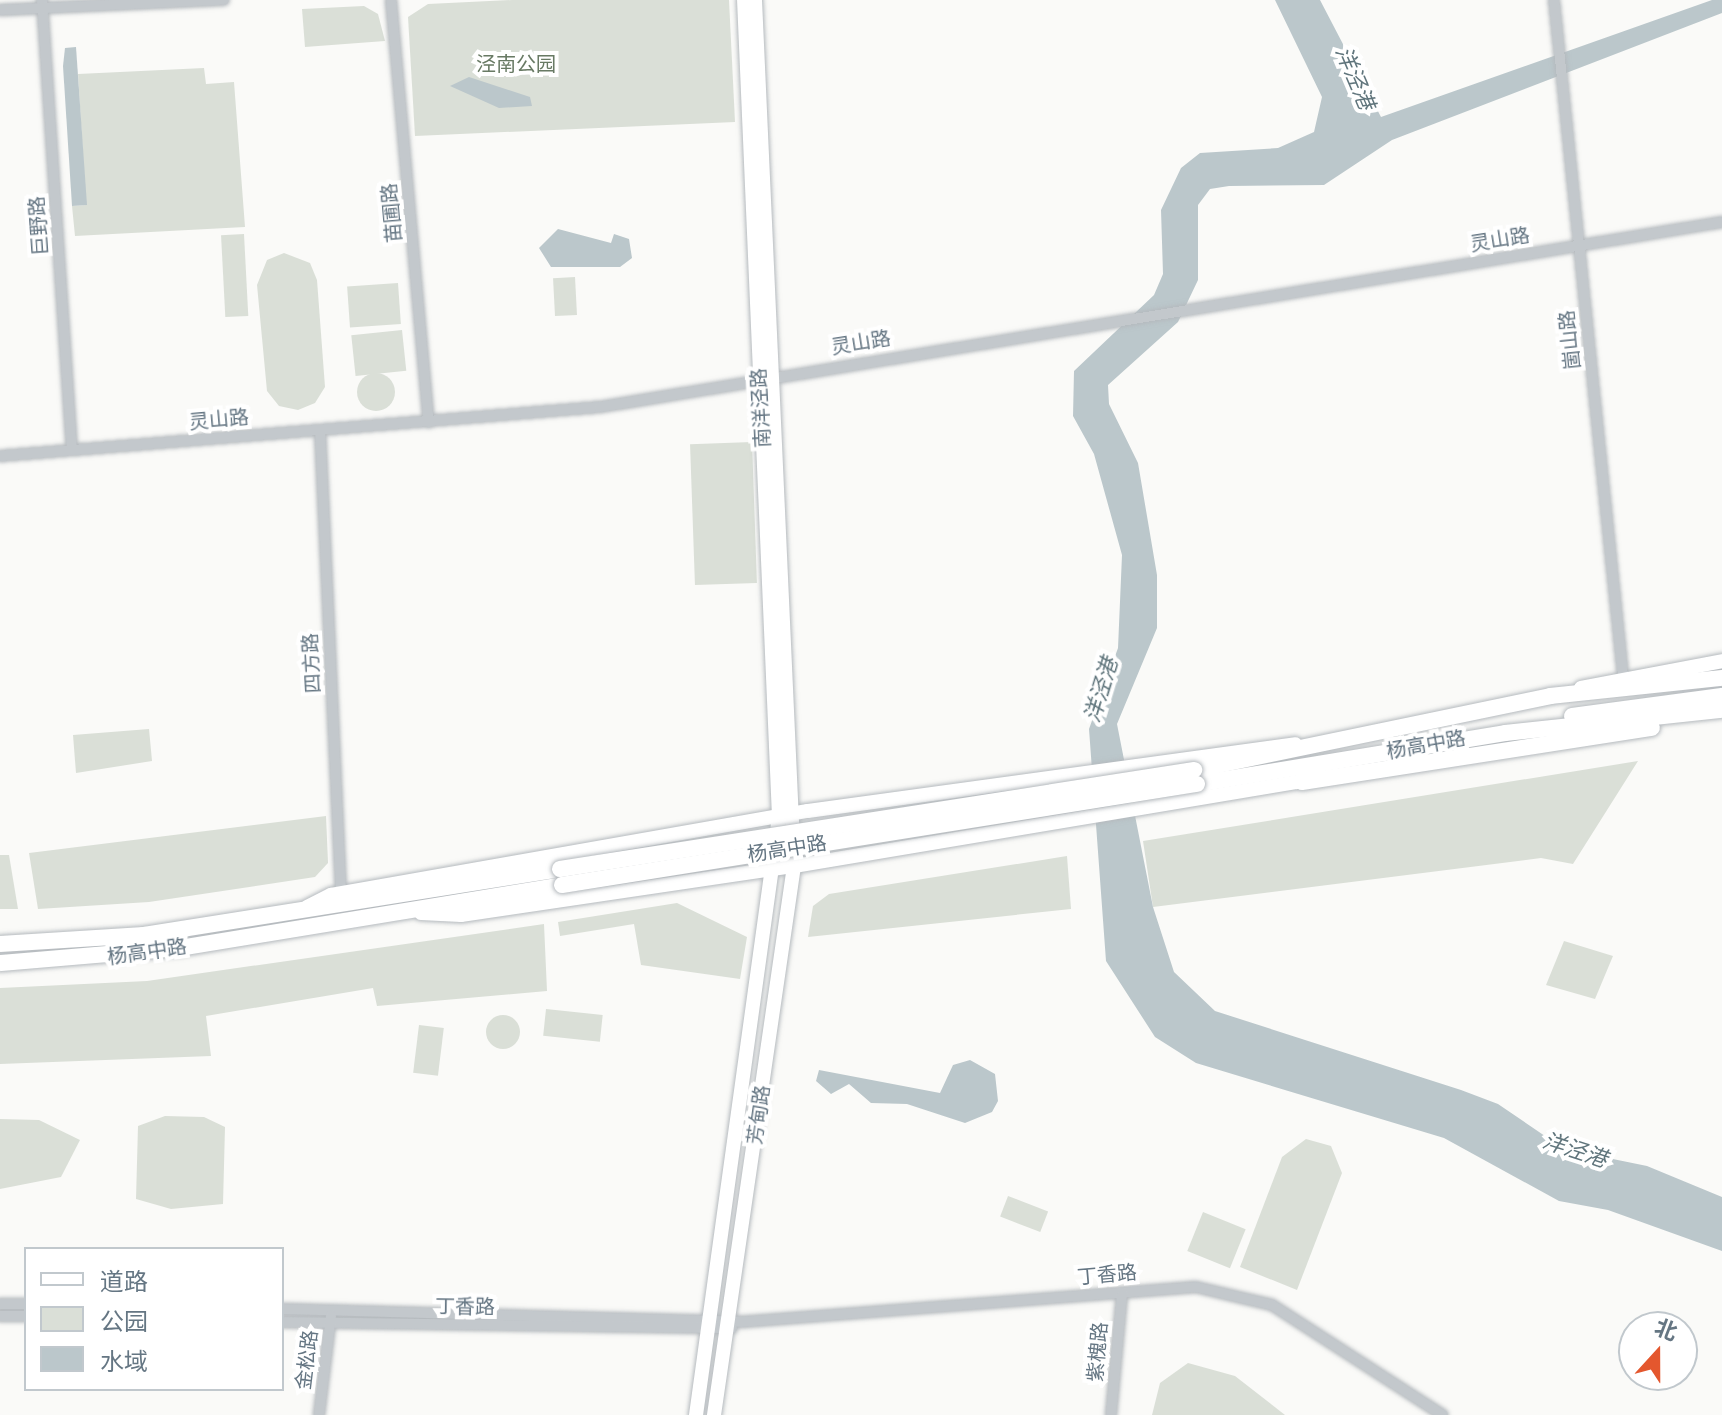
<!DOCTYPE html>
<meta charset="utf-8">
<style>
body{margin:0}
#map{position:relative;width:1722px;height:1415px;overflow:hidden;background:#fafaf8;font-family:Montserrat,"Noto Sans SC",sans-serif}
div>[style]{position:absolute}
.green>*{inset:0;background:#dadfd7;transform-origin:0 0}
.round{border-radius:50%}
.water>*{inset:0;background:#bbc7cb}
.roads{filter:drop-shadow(0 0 2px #b5babe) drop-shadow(0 0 2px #b5babe)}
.minor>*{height:10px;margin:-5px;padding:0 5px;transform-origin:5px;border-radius:5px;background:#c3c8cc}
.major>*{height:14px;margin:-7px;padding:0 7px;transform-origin:7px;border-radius:7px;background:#fff}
.highway>*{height:16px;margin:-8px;padding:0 8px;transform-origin:8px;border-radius:8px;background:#fff}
.bridges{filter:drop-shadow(0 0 2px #b4b9bd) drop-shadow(0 0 2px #b4b9bd)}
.highway-bridge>*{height:16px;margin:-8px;padding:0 8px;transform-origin:8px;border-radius:8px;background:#fff}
span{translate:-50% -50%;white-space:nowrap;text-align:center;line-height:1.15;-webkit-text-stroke:8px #fff;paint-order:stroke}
.park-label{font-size:20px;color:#687a64}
.street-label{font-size:20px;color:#657683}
.water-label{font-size:22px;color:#60757c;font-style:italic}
.legend{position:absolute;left:24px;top:1247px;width:260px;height:144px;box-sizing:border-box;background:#fff;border:2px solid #c1c8cd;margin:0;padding:10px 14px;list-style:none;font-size:24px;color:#657683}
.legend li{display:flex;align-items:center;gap:16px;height:40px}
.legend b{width:40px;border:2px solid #c1c8cd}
.north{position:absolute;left:1618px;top:1311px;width:80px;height:80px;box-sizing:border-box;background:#fff;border:2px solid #c1c8cd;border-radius:50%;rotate:21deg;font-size:22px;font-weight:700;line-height:32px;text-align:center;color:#657683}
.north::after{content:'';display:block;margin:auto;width:28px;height:36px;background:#e4572e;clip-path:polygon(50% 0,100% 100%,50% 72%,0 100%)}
</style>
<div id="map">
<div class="green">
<i style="clip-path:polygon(512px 0,729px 0,735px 122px,415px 136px,408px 17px,428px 4px)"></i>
<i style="clip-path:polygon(364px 6px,378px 14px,385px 41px,305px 47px,302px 9px)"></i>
<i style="clip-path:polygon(204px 68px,206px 84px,234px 82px,245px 227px,75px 236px,72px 206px,86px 205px,78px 74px)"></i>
<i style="left:244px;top:234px;width:82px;height:23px;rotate:87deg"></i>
<i style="clip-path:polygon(284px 253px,310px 263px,317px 280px,325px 387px,315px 403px,298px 410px,279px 406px,267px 391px,257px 285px,267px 260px)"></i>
<i style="left:575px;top:277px;width:38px;height:22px;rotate:87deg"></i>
<i style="left:398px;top:283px;width:41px;height:51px;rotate:86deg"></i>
<i style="left:402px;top:330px;width:41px;height:51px;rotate:84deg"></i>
<i class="round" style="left:357px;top:373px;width:38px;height:38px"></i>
<i style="left:752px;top:442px;width:141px;height:62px;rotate:88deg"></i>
<i style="clip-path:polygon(149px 729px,152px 761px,76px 773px,73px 735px)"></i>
<i style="clip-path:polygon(1638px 761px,1573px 864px,1541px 858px,1153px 907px,1143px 841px)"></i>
<i style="clip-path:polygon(326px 816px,328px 863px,315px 877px,149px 902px,38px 909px,29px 853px)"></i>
<i style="clip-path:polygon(0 855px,9px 855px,18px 909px,0 909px)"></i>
<i style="clip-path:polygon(1067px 856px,1071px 909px,808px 937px,813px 906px,829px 894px)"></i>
<i style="clip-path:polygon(677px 903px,747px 937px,740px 979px,641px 965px,634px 924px,560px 936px,558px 922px)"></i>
<i style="clip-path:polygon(544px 924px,547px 991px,377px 1006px,373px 988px,206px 1016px,211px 1056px,0 1064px,0 988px,147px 981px)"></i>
<i style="clip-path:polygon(1564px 941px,1613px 956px,1595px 999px,1546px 985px)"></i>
<i style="left:546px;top:1009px;width:57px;height:27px;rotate:6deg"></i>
<i class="round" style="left:486px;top:1015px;width:34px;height:34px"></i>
<i style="left:419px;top:1025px;width:25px;height:48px;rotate:7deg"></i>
<i style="clip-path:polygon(165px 1116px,204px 1117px,225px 1127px,223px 1204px,171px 1209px,136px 1199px,138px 1126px)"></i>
<i style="clip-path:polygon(0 1119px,39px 1120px,80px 1140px,61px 1177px,0 1189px)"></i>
<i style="clip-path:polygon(1306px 1139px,1331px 1146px,1342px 1173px,1297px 1290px,1240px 1267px,1282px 1157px)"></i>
<i style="left:1008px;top:1196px;width:43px;height:22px;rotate:21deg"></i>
<i style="left:1203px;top:1212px;width:46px;height:42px;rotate:22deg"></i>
<i style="clip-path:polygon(1188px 1363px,1235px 1376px,1285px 1415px,1152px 1415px,1160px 1383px)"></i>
</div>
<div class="water">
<i style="clip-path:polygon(1275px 0,1320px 0,1381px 117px,1712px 0,1722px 0,1722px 13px,1392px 140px,1324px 185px,1229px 186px,1210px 189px,1198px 205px,1198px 280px,1178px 322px,1108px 385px,1109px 404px,1138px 463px,1157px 575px,1157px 628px,1117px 724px,1153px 907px,1174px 972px,1215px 1011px,1461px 1090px,1498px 1104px,1564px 1149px,1647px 1166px,1722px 1197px,1722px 1251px,1608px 1210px,1559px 1201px,1444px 1138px,1196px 1063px,1155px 1037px,1106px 961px,1089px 729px,1118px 648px,1122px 555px,1094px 454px,1073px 416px,1074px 371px,1154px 295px,1163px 274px,1161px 210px,1181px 168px,1200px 153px,1278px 148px,1314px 132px,1322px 97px)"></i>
<i style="clip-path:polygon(76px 47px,87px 205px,72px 206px,63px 66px,65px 48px)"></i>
<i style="clip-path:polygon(469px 77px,530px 97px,532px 106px,499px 108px,450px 86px)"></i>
<i style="clip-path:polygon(558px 229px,611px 243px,614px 234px,629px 239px,632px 258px,620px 267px,551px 267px,539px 248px)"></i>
<i style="clip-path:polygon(970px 1060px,995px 1074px,998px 1101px,992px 1112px,965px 1123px,907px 1104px,871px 1103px,849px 1084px,831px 1094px,816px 1081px,819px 1070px,940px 1093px,953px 1065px)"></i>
</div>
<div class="roads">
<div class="minor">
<i style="left:42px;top:0;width:451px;rotate:86.2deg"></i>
<i style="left:391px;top:0;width:424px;rotate:84.9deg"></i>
<i style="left:1554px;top:0;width:680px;rotate:84.17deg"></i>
<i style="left:0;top:10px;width:224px;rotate:-2.6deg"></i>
<i style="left:320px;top:430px;width:463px;rotate:87.4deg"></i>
<i style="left:0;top:456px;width:602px;rotate:-4.67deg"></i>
<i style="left:600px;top:407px;width:1137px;rotate:-9.36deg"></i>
<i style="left:0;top:1304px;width:26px"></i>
<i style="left:282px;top:1309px;width:459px;rotate:1.6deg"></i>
<i style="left:741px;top:1322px;width:456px;rotate:-4.4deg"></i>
<i style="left:1196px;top:1287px;width:78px;rotate:13.3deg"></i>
<i style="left:1272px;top:1305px;width:203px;rotate:32.8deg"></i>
<i style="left:0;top:1316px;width:26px"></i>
<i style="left:282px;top:1322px;width:450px;rotate:0.8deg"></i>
<i style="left:319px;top:1415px;width:100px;rotate:-83.1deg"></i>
<i style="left:1111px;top:1415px;width:122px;rotate:-84.8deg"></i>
</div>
<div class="major">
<i style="left:1581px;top:688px;width:144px;rotate:-10.8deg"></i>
<i style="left:307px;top:907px;width:27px;rotate:-27deg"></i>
<i style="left:331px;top:895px;width:484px;rotate:-10deg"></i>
<i style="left:808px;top:811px;width:492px;rotate:-7.8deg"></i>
<i style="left:421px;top:913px;width:40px;rotate:2.9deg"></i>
<i style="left:461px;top:915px;width:337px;rotate:-8.4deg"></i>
<i style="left:794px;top:866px;width:522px;rotate:-9.48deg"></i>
<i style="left:696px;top:1415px;width:604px;rotate:-82.1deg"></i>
<i style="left:779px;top:817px;width:818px;rotate:-92.45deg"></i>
<i style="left:714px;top:1415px;width:555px;rotate:-81.71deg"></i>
<i style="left:794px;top:866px;width:867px;rotate:-92.58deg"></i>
</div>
<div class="highway">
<i style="left:1572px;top:716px;width:151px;rotate:-7.6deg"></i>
<i style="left:1194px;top:770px;width:364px;rotate:-11.7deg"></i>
<i style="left:1550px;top:696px;width:173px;rotate:-6deg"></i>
<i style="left:1302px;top:782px;width:354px;rotate:-8.8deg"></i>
<i style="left:1197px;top:784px;width:312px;rotate:-9.4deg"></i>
<i style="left:1505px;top:733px;width:218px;rotate:-6.1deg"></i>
<i style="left:0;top:944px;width:144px;rotate:-3.6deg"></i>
<i style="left:144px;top:935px;width:421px;rotate:-9deg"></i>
<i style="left:0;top:963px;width:180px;rotate:-4.8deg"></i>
<i style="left:179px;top:948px;width:388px;rotate:-9.3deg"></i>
</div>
</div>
<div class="bridges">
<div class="highway-bridge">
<i style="left:560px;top:869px;width:642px;rotate:-8.88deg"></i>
<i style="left:562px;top:885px;width:643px;rotate:-9.04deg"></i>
</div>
</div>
<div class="park-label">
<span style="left:516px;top:64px">泾南公园</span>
</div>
<div class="street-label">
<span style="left:392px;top:213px;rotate:-95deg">苗圃路</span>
<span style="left:39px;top:226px;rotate:-94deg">巨野路</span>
<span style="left:1500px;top:240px;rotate:-9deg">灵山路</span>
<span style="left:1570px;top:340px;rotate:-96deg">崮山路</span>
<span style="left:861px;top:343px;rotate:-9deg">灵山路</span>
<span style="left:761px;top:408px;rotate:-93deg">南洋泾路</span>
<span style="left:219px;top:420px;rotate:-5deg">灵山路</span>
<span style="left:312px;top:663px;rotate:-93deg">四方路</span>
<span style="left:1426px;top:745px;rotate:-10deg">杨高中路</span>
<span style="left:787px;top:849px;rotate:-9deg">杨高中路</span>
<span style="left:147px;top:952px;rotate:-8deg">杨高中路</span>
<span style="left:759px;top:1115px;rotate:-82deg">芳甸路</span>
<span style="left:1107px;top:1275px;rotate:-5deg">丁香路</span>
<span style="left:465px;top:1307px;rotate:1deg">丁香路</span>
<span style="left:1098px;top:1352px;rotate:-85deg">紫槐路</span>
<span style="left:307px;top:1360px;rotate:-83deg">金松路</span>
</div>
<div class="water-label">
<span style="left:1355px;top:78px;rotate:67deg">洋泾港</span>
<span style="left:1101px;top:690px;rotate:-73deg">洋泾港</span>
<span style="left:1575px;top:1150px;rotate:18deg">洋泾港</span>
</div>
<ul class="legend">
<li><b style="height:10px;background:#fff"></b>道路</li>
<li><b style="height:22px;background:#dadfd7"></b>公园</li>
<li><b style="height:22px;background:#bbc7cb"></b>水域</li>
</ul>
<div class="north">北</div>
</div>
